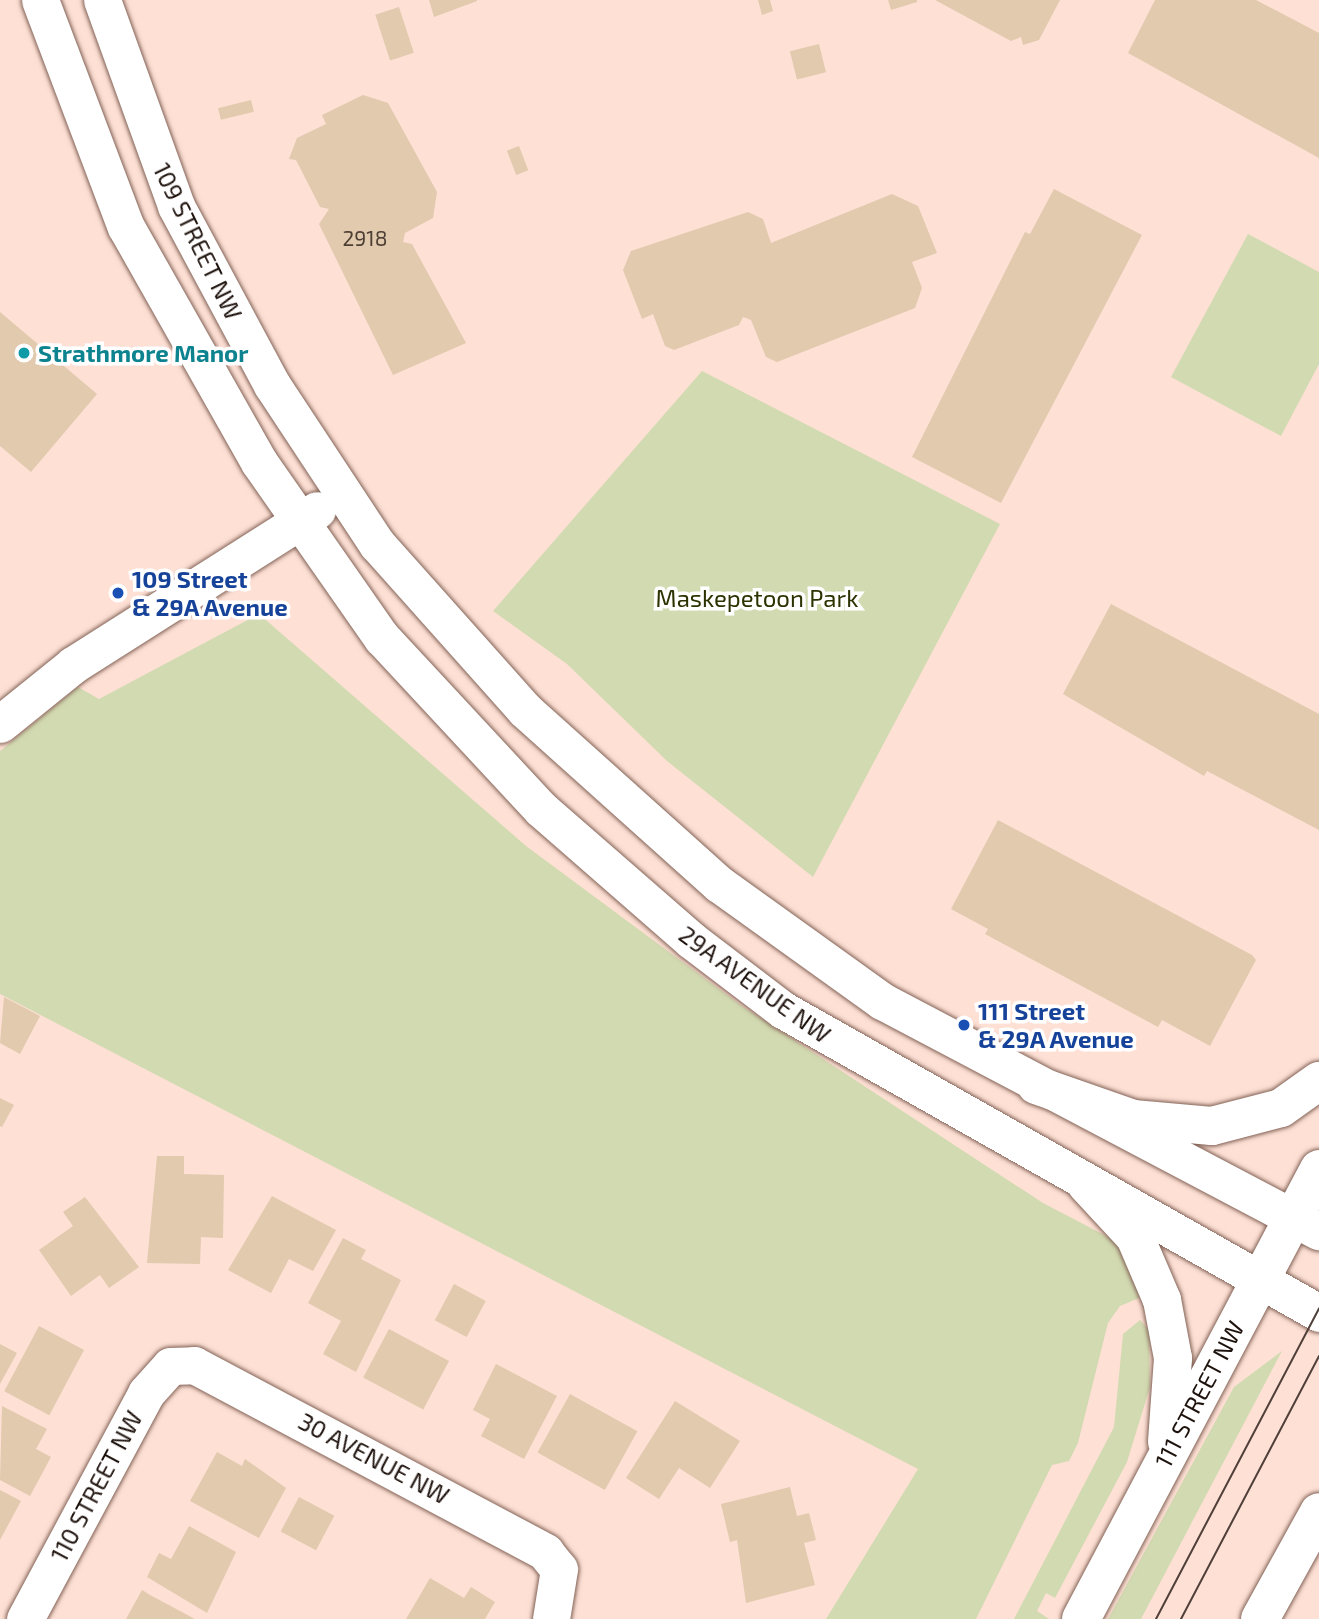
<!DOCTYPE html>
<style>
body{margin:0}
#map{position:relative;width:1319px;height:1619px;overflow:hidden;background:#fee0d5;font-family:"Exo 2",sans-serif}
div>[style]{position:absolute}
.green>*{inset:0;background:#d2dab1}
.building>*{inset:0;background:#e1caae;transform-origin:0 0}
.roads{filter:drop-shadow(0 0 2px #826256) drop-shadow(0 0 2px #826256)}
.minor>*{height:37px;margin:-18.5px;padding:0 18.5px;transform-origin:18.5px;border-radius:18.5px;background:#fff}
.major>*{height:38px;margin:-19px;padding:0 19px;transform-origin:19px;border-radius:19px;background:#fff}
.tram>*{height:2px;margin:-1px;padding:0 1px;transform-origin:1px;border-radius:1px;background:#50403a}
.dots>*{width:19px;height:19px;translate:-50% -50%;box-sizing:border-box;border:4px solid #fff;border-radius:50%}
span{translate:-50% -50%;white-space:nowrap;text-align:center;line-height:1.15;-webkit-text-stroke:7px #fff;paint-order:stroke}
.number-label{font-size:21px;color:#4f4035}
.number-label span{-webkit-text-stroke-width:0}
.street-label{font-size:24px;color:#1e120d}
.culture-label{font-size:24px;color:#0d838f;font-weight:700}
.left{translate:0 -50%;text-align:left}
.transit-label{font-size:24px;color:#164399;font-weight:700}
.park-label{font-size:24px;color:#2d3201}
</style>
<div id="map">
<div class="green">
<i style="clip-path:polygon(1248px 234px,1319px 272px,1319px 364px,1281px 436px,1171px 377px)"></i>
<i style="clip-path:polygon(702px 371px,1000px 524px,813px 877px,667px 761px,567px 664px,493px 611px)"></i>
<i style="clip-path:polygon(259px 614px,526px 846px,742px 1006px,1043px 1203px,1114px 1240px,1126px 1255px,1144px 1296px,1120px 1306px,1108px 1323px,1078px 1443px,1069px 1461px,1052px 1465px,976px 1619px,826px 1619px,918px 1469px,0 994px,0 751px,78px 687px,99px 699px)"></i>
<i style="clip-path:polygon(1140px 1320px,1149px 1330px,1150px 1387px,1127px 1462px,1055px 1598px,1046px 1593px,1037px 1611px,1049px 1619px,1014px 1619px,1114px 1427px,1123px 1334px)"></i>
<i style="clip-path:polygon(1282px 1351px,1141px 1619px,1108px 1619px,1234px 1387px)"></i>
</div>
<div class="building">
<i style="clip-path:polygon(429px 0,477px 0,477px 1px,434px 17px)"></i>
<i style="clip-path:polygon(758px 0,770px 0,773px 11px,762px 15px)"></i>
<i style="clip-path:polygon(888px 0,917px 0,917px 2px,891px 10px)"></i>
<i style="clip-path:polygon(935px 0,1060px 0,1039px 40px,1023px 45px,1021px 37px,1011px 41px)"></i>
<i style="clip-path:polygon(1155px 0,1256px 0,1319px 33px,1319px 158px,1128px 53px)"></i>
<i style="left:399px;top:7px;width:48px;height:25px;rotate:72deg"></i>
<i style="left:819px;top:44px;width:29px;height:30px;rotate:76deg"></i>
<i style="clip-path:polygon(363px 95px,388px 103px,437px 192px,433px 218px,405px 233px,403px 242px,412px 244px,466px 343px,393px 375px,319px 224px,329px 209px,320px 207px,296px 160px,289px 159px,297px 138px,326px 124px,322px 115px)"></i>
<i style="left:251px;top:100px;width:12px;height:34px;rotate:76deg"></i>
<i style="left:519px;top:146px;width:26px;height:13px;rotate:69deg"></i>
<i style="clip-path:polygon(1054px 189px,1142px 235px,1001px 503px,912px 457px,1025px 232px,1030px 234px)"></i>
<i style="clip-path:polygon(892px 194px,918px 206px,937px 253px,912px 262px,922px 288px,915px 308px,777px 362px,766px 357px,751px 320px,743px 317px,739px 325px,674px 350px,665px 346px,653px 314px,642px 319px,623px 270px,631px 251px,748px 212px,763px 219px,771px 243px)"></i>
<i style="clip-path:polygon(0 312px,97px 394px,31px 472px,0 446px)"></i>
<i style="clip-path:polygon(1111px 604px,1319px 714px,1319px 830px,1207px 771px,1204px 776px,1063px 694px)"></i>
<i style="clip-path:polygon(998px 820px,1252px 955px,1256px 960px,1210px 1046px,1162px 1020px,1158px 1027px,985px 934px,988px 929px,951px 909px)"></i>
<i style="clip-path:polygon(4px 997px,40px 1016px,20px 1054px,0 1043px)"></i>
<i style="clip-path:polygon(0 1098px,14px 1105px,2px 1127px,0 1126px)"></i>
<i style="clip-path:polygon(157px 1156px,184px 1156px,184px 1174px,224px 1175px,223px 1238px,201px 1237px,200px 1264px,147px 1263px)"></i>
<i style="clip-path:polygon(272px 1196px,336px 1230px,313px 1271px,289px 1259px,271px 1293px,228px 1270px)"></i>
<i style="clip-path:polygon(85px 1197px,139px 1267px,109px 1288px,100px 1275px,71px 1296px,39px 1250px,73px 1226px,63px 1212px)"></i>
<i style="clip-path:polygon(343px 1238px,366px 1250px,361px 1259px,401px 1280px,356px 1372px,323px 1354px,341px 1321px,308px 1303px)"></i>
<i style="left:454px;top:1284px;width:36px;height:41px;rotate:28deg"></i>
<i style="left:39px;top:1326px;width:51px;height:74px;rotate:28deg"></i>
<i style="left:389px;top:1329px;width:68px;height:55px;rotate:28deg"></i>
<i style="clip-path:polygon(0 1344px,17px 1353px,0 1384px)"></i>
<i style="clip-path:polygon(496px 1364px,557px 1396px,524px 1459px,481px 1436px,490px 1419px,473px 1410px)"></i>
<i style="left:570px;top:1394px;width:77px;height:67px;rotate:29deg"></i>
<i style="clip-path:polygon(675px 1401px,740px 1441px,710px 1488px,679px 1468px,659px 1499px,626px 1478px)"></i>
<i style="clip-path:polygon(2px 1406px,47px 1429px,36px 1449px,51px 1457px,30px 1496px,0 1480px)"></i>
<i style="clip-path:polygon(217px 1452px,242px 1466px,245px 1459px,286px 1488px,259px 1538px,190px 1501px)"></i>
<i style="clip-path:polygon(790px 1487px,797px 1516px,809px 1513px,816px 1540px,804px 1543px,815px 1585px,746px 1603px,737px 1540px,730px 1542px,721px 1504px)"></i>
<i style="clip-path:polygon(0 1490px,21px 1501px,0 1540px)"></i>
<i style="left:299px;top:1497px;width:40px;height:39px;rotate:28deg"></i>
<i style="clip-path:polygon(189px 1526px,236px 1552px,207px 1613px,147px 1577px,159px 1553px,171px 1559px)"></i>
<i style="clip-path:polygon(430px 1578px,464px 1598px,471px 1587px,495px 1602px,485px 1619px,406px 1619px)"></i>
<i style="clip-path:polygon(142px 1590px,150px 1595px,195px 1619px,126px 1619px)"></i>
</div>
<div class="roads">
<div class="minor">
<i style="left:40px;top:0;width:243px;rotate:69.3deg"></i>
<i style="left:126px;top:227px;width:270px;rotate:60.5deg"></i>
<i style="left:259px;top:462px;width:215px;rotate:55.1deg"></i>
<i style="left:382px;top:638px;width:233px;rotate:47.1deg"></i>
<i style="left:541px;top:809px;width:199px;rotate:41.1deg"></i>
<i style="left:691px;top:940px;width:116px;rotate:37.3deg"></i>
<i style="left:783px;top:1010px;width:616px;rotate:29.48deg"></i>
<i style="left:102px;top:0;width:219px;rotate:70.2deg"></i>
<i style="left:176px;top:206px;width:203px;rotate:61.8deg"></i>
<i style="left:272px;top:385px;width:191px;rotate:56.6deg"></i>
<i style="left:377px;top:544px;width:222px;rotate:48.3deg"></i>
<i style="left:525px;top:710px;width:261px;rotate:41.9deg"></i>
<i style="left:719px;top:884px;width:201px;rotate:35.7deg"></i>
<i style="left:882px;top:1001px;width:494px;rotate:27.8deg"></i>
<i style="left:0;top:724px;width:94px;rotate:-38.9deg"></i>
<i style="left:73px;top:665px;width:289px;rotate:-32.4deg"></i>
<i style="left:25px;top:1619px;width:256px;rotate:-61.8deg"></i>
<i style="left:146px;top:1393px;width:36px;rotate:-48deg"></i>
<i style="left:170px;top:1366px;width:24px;rotate:-2deg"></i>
<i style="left:194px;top:1365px;width:398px;rotate:28deg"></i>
<i style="left:545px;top:1552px;width:22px;rotate:51deg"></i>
<i style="left:559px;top:1569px;width:51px;rotate:99.1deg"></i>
</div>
<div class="major">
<i style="left:1036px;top:1085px;width:103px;rotate:19.3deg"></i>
<i style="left:1133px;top:1119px;width:79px;rotate:5.1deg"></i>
<i style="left:1212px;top:1126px;width:71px;rotate:-14.6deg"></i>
<i style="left:1281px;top:1108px;width:47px;rotate:-35.4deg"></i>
<i style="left:1086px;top:1184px;width:72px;rotate:47.2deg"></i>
<i style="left:1135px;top:1237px;width:69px;rotate:66.8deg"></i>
<i style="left:1162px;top:1300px;width:59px;rotate:79.3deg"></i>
<i style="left:1173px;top:1358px;width:84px;rotate:94.1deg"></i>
<i style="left:1081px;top:1619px;width:509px;rotate:-62.13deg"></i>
<i style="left:1260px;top:1619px;width:122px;rotate:-61.1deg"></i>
</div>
</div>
<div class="tram">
<i style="left:1156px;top:1619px;width:351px;rotate:-62.3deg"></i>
<i style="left:1181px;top:1619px;width:297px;rotate:-62.3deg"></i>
</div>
<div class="dots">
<i style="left:24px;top:353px;background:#0f9aa8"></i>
<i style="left:118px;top:593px;background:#1a4fb4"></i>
<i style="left:964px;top:1025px;background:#1a4fb4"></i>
</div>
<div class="number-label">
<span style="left:365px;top:238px">2918</span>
</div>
<div class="street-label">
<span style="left:198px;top:241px;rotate:64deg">109 STREET NW</span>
<span style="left:755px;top:984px;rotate:36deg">29A AVENUE NW</span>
<span style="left:1199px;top:1394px;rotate:-62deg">111 STREET NW</span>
<span style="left:374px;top:1458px;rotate:28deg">30 AVENUE NW</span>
<span style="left:96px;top:1486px;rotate:-62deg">110 STREET NW</span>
</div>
<div class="culture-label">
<span class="left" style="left:38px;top:353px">Strathmore Manor</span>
</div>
<div class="transit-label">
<span class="left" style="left:132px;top:593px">109 Street<br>&amp; 29A Avenue</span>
<span class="left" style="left:978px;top:1025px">111 Street<br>&amp; 29A Avenue</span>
</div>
<div class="park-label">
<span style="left:757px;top:598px">Maskepetoon Park</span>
</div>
</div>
